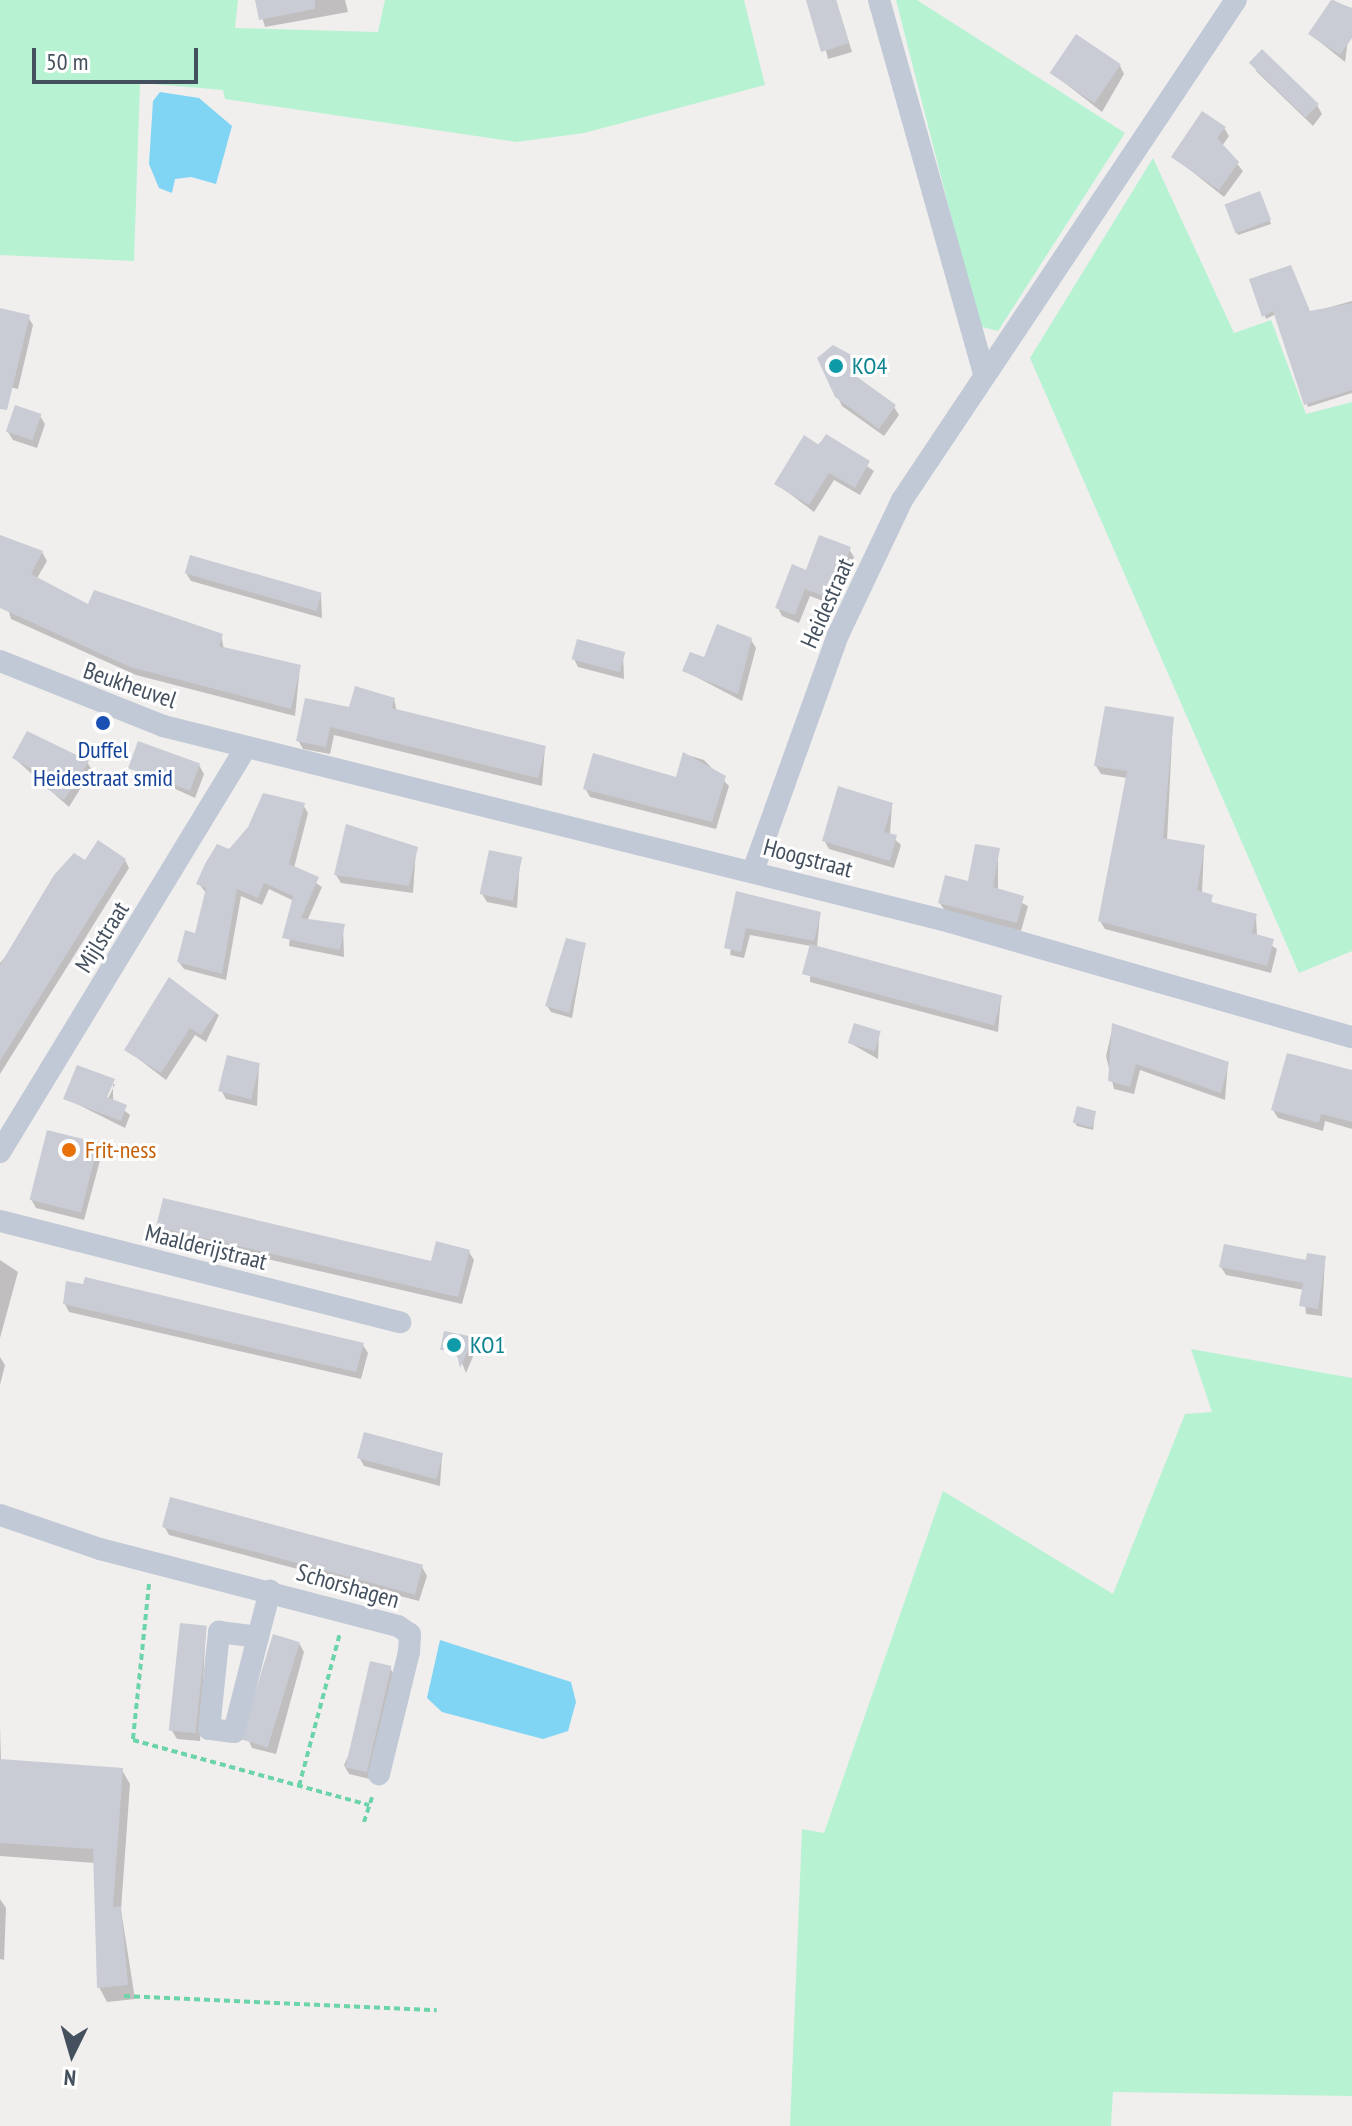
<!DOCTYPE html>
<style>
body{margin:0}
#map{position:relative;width:1352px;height:2126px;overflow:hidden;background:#f1eeee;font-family:"PT Sans Narrow",sans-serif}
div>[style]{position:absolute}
.green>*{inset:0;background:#b7f3d3}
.water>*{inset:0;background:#80d4f4}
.shadow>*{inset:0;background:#0003}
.building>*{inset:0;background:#c9ccd4;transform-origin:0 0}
.path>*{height:4px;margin-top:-2px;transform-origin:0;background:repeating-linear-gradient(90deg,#6cd4a9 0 6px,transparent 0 10px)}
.minor>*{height:22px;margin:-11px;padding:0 11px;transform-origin:11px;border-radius:11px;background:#c0c9d5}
.dots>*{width:22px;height:22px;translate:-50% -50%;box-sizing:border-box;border:4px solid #fff;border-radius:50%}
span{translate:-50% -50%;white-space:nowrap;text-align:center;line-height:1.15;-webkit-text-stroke:6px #fff;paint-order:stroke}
.culture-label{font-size:24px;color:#0d838f}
.left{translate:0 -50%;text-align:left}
.street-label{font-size:24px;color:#44505d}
.transit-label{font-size:24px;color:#164399}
.food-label{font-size:24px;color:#c56008}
.north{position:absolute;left:32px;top:2014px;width:80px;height:80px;-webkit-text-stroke:6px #fff;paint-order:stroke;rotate:185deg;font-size:22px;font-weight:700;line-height:32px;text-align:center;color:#44505d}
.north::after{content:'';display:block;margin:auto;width:28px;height:36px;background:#44505d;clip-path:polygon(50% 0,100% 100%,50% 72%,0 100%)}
.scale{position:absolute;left:32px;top:48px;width:166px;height:36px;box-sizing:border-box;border:4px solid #44505d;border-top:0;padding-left:10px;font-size:24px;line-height:28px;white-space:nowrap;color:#44505d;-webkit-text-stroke:6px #fff;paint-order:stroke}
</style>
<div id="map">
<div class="green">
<i style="clip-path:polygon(0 0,238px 0,235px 28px,378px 32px,385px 0,744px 0,765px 85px,584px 133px,516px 142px,225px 99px,223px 90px,140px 83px,134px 261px,0 255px)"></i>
<i style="clip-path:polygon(896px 0,917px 0,1125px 133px,998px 331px,979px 326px)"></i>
<i style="clip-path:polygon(1153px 158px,1234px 333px,1271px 320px,1306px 414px,1352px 402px,1352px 951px,1299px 973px,1030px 358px)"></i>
<i style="clip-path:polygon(1191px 1349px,1352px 1378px,1352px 2096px,1113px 2092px,1111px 2126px,790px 2126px,802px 1829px,824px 1833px,943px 1491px,1113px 1594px,1185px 1414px,1212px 1412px)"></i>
</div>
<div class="water">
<i style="clip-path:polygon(160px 92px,199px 98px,232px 126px,216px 184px,191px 177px,175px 179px,172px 193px,159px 188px,149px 164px,153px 101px)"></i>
<i style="clip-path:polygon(440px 1640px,571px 1682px,576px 1702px,568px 1731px,543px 1739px,442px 1712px,427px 1698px)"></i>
</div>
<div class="shadow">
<i style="clip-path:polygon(257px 0,345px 0,348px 12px,265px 27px)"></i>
<i style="clip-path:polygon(814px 0,836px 0,852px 52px,828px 59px)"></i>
<i style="clip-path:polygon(1333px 0,1352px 10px,1345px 62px,1310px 34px)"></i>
<i style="clip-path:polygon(1262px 52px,1317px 105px,1322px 114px,1313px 126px,1257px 72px,1253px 64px)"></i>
<i style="clip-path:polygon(1120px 66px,1124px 74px,1102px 112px,1052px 73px)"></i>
<i style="clip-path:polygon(1224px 128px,1229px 136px,1222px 146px,1243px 171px,1224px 197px,1174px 157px)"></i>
<i style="clip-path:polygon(1261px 197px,1271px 224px,1238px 235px,1236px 231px)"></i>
<i style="clip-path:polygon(1252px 280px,1309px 313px,1352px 301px,1352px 393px,1308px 407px,1276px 314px,1266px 319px)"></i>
<i style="clip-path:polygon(28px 317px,33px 325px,18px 389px,0 385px,0 319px)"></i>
<i style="clip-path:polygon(820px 358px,856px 359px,854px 377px,894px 407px,899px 415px,884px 436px,842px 406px)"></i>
<i style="clip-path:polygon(40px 416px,45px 424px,37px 448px,13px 440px,8px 432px)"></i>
<i style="clip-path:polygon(826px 437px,874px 471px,860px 495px,834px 480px,814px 512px,777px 484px)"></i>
<i style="clip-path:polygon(0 537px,42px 552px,47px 561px,36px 580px,89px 607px,221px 635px,224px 649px,300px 667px,295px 716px,136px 675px,11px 619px,0 582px)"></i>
<i style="clip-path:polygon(849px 549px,854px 557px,836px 606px,810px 596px,799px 623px,782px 616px,778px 608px)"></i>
<i style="clip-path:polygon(186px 573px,321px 595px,322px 618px,191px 581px)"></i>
<i style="clip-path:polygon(751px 640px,756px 648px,742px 701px,685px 671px)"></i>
<i style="clip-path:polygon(623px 653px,624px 679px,578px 667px,574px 659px)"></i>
<i style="clip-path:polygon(394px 699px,397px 712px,545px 747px,542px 786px,334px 735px,330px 754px,303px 749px,298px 740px,350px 710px)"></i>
<i style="clip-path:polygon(1173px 719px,1167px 841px,1204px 847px,1202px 894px,1217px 906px,1256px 916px,1257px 936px,1277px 949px,1271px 973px,1105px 929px,1100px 921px,1127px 778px,1101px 774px,1096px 766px)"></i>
<i style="clip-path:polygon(684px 754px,704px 760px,729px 786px,716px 829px,590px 797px,585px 788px,677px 779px)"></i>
<i style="clip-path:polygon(14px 758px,87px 762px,92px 770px,69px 807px)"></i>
<i style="clip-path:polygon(199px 765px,204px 774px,195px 798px,130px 768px)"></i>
<i style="clip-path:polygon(892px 804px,890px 835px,901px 845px,894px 868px,829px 849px,824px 840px)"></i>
<i style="clip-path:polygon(303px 805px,308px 813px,294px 868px,322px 887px,307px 921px,343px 926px,344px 957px,289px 946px,294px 901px,269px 889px,262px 905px,241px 896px,226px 980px,184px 969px,179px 962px,197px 935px,206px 893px,199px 884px,229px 851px)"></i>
<i style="clip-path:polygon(416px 849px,413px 893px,341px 883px,336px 875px)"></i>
<i style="clip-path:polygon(998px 850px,998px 891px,1028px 906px,1021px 931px,945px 911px,940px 903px,970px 884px)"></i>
<i style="clip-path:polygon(520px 858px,517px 908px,487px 902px,482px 894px)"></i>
<i style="clip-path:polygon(125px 860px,129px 868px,0 1074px,0 963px,85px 863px)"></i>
<i style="clip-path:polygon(738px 894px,820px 914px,817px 948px,1001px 997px,998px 1032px,810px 982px,811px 946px,750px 935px,744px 958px,730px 955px)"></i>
<i style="clip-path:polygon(585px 945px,572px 1018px,551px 1012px,547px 1006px)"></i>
<i style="clip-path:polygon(170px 980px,219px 1015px,206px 1042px,195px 1035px,166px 1080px,127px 1050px)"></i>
<i style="clip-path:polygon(1113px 1026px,1228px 1063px,1225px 1100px,1140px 1070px,1134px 1094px,1114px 1089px,1106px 1056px)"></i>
<i style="clip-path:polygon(879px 1033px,878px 1059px,850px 1043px)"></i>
<i style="clip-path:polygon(259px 1065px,257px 1106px,226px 1099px,221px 1090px)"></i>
<i style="clip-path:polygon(evenodd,113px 1081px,113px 1101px,130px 1115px,125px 1128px,65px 1098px,113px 1081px,111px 1084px,115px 1084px,104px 1107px,101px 1105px,111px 1084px)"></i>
<i style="clip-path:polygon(1352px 1091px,1352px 1129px,1325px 1121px,1323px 1131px,1278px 1118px,1273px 1110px)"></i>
<i style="clip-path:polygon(1095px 1113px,1093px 1130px,1077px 1126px,1075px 1123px)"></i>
<i style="clip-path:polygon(97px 1144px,102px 1153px,84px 1220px,36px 1208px,31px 1199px)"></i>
<i style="clip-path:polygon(158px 1226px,433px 1264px,469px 1252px,474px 1260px,462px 1304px,163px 1235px)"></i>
<i style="clip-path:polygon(1325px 1258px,1322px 1316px,1306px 1314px,1304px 1290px,1226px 1275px,1221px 1267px)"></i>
<i style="clip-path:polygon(0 1260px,18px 1272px,0 1338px)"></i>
<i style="clip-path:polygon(65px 1304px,363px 1345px,368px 1353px,361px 1379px,69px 1312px)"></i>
<i style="clip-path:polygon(472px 1339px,477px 1347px,466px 1373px,460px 1358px,442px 1349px)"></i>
<i style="clip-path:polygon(0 1357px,5px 1365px,0 1385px)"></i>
<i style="clip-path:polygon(442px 1455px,440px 1486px,364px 1466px,359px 1457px)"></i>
<i style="clip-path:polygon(164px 1526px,422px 1567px,427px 1576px,419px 1601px,169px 1535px)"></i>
<i style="clip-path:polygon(206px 1627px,200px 1741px,177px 1739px,172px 1731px)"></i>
<i style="clip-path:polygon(299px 1643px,304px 1652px,276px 1754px,252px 1748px,248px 1739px)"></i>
<i style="clip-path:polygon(390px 1668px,395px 1676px,370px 1779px,349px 1774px,344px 1765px)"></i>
<i style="clip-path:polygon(0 1726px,1px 1761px,122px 1770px,130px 1784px,121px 1910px,135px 1999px,107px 2002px,99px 1987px,95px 1863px,0 1856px)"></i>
<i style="clip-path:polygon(0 1899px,6px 1908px,4px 1960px,0 1959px)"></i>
</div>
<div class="building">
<i style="clip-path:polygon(255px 0,315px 0,315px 9px,259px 20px)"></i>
<i style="clip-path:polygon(806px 0,836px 0,849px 43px,821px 52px)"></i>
<i style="clip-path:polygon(1331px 0,1352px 8px,1352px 38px,1340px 55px,1308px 34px)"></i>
<i style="left:1076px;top:34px;width:54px;height:47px;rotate:34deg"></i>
<i style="left:1262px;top:49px;width:79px;height:19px;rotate:44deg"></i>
<i style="clip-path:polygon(1202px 111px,1226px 127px,1217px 138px,1239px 162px,1219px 190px,1171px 157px)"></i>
<i style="left:1260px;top:191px;width:31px;height:38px;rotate:69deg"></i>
<i style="clip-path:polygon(1291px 265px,1310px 311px,1352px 303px,1352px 390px,1304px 405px,1273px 311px,1262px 317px,1249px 279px)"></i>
<i style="clip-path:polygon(0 308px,30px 315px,7px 410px,0 409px)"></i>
<i style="clip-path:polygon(833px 345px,857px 358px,849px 371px,896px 405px,879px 429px,835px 397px,817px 358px)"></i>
<i style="left:15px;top:405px;width:28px;height:28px;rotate:19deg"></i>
<i style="clip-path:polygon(826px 434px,870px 461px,855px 488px,829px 473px,809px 505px,774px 484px,804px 435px,819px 445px)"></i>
<i style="clip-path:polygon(0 535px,43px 551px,31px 574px,88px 604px,94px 590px,223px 634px,219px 646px,301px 665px,291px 709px,130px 667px,0 608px)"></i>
<i style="clip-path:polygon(819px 535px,851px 547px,831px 599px,805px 589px,795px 615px,775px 608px,792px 564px,806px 570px)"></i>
<i style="left:190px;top:555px;width:137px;height:19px;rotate:16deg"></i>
<i style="clip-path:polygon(717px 624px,752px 638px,738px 694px,682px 671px,690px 652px,704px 657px)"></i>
<i style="left:577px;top:639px;width:50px;height:21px;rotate:15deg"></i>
<i style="clip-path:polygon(355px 686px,395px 698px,392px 708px,546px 746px,538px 778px,330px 727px,326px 747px,296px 741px,305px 698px,349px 707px)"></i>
<i style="clip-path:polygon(1105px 706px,1174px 717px,1163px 838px,1205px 845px,1197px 890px,1213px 895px,1211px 902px,1257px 914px,1252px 933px,1274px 939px,1267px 966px,1098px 921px,1127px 771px,1094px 766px)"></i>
<i style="clip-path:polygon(27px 731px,89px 761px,64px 800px,43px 786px,48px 778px,12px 758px)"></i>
<i style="left:138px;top:741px;width:66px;height:29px;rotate:20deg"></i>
<i style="clip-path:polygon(683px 752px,726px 776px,712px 822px,583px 789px,593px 753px,676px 777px)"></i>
<i style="clip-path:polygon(838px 786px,893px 803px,884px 832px,897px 835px,890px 861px,822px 841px)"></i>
<i style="clip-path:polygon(263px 793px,305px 803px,289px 864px,319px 877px,301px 918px,345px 924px,340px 950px,282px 938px,293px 896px,264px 883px,258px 898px,237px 889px,222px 974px,177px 962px,185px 930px,195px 933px,206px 888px,196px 884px,205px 864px,217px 844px,229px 849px,248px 827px)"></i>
<i style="clip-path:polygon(346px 824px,418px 847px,409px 886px,334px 875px)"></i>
<i style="clip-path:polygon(98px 840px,126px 859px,0 1061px,0 965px,54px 875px,74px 853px,85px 860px)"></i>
<i style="clip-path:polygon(975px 844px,1000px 848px,993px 887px,1024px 896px,1017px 923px,938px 903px,945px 875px,968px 881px)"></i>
<i style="left:489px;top:850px;width:34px;height:45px;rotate:12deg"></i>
<i style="clip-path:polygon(736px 891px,821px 912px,814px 941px,746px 928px,741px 952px,724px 948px)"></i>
<i style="clip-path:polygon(566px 938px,586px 943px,569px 1013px,545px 1006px)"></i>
<i style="left:810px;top:944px;width:199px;height:31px;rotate:15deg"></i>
<i style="clip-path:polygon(169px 977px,216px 1013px,201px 1035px,190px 1028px,161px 1073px,124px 1050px)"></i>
<i style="left:854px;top:1023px;width:28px;height:21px;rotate:17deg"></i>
<i style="clip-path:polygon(1112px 1023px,1229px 1062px,1221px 1093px,1136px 1064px,1130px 1087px,1108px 1081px)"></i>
<i style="clip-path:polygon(1287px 1053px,1352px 1070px,1352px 1122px,1321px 1114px,1319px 1123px,1271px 1110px)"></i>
<i style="left:227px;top:1055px;width:34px;height:37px;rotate:14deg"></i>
<i style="clip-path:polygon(77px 1065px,115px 1079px,107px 1097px,127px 1105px,121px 1121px,63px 1099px)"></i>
<i style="left:1077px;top:1106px;width:20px;height:17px;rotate:15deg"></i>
<i style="left:47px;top:1130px;width:53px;height:72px;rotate:14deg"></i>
<i style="clip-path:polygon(163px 1198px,431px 1261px,436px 1241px,470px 1250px,458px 1297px,156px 1227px)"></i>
<i style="clip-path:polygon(1224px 1244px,1306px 1260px,1307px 1253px,1326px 1256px,1318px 1309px,1299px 1306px,1303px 1283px,1219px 1267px)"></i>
<i style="clip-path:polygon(85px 1277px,364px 1343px,356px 1372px,63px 1304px,66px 1281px,83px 1284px)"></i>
<i style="clip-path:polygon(444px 1331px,474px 1337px,460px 1368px,456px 1350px,440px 1350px)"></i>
<i style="left:364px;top:1432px;width:82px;height:27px;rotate:15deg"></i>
<i style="left:170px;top:1497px;width:262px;height:31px;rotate:15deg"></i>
<i style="left:180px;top:1623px;width:27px;height:108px;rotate:6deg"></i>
<i style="left:273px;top:1634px;width:28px;height:110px;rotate:17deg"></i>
<i style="left:370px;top:1661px;width:22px;height:109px;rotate:13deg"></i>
<i style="clip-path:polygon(0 1759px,123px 1768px,113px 1907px,121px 1906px,128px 1985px,97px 1988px,93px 1849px,0 1843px)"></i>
</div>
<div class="path">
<i style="left:149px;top:1584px;width:157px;rotate:95.9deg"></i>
<i style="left:133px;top:1740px;width:245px;rotate:15.4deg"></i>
<i style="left:299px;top:1786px;width:158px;rotate:-75deg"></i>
<i style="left:364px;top:1822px;width:29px;rotate:-72deg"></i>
<i style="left:124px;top:1996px;width:313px;rotate:2.6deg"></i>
</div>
<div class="minor">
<i style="left:879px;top:0;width:388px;rotate:74.3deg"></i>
<i style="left:0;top:661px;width:175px;rotate:21.7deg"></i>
<i style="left:163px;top:726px;width:804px;rotate:13.97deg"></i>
<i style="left:943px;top:920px;width:425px;rotate:16deg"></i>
<i style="left:753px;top:871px;width:251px;rotate:-70.2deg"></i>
<i style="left:838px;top:635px;width:149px;rotate:-64.6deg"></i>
<i style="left:902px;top:500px;width:601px;rotate:-56.26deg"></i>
<i style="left:0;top:1152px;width:474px;rotate:-58.7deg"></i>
<i style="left:0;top:1221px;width:413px;rotate:14.2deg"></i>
<i style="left:0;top:1515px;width:106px;rotate:18.8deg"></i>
<i style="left:100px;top:1549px;width:308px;rotate:14.5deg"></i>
<i style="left:398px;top:1626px;width:14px;rotate:34deg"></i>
<i style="left:410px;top:1634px;width:18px;rotate:93deg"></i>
<i style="left:409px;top:1652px;width:126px;rotate:103.8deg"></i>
<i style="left:258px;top:1637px;width:98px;rotate:104.2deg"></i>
<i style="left:234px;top:1732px;width:25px;rotate:-173deg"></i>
<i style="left:209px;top:1729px;width:98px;rotate:-84.1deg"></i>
<i style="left:219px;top:1632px;width:39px;rotate:7deg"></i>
<i style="left:258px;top:1637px;width:48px;rotate:-75.4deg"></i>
</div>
<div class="dots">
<i style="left:836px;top:366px;background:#0f9aa8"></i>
<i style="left:103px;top:723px;background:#1a4fb4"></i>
<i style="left:69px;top:1150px;background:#e8710a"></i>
<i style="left:454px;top:1345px;background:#0f9aa8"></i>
</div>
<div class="culture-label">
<span class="left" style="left:852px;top:366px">KO4</span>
<span class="left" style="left:470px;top:1345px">KO1</span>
</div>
<div class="street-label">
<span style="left:827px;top:603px;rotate:-66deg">Heidestraat</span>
<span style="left:130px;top:685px;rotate:19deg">Beukheuvel</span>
<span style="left:808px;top:858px;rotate:15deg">Hoogstraat</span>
<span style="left:102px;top:937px;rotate:-58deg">Mijlstraat</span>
<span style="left:206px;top:1247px;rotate:14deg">Maalderijstraat</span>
<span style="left:348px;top:1586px;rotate:16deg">Schorshagen</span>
</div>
<div class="transit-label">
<span style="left:103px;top:764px">Duffel<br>Heidestraat smid</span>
</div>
<div class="food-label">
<span class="left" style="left:85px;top:1150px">Frit-ness</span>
</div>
<div class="north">N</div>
<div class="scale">50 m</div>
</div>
